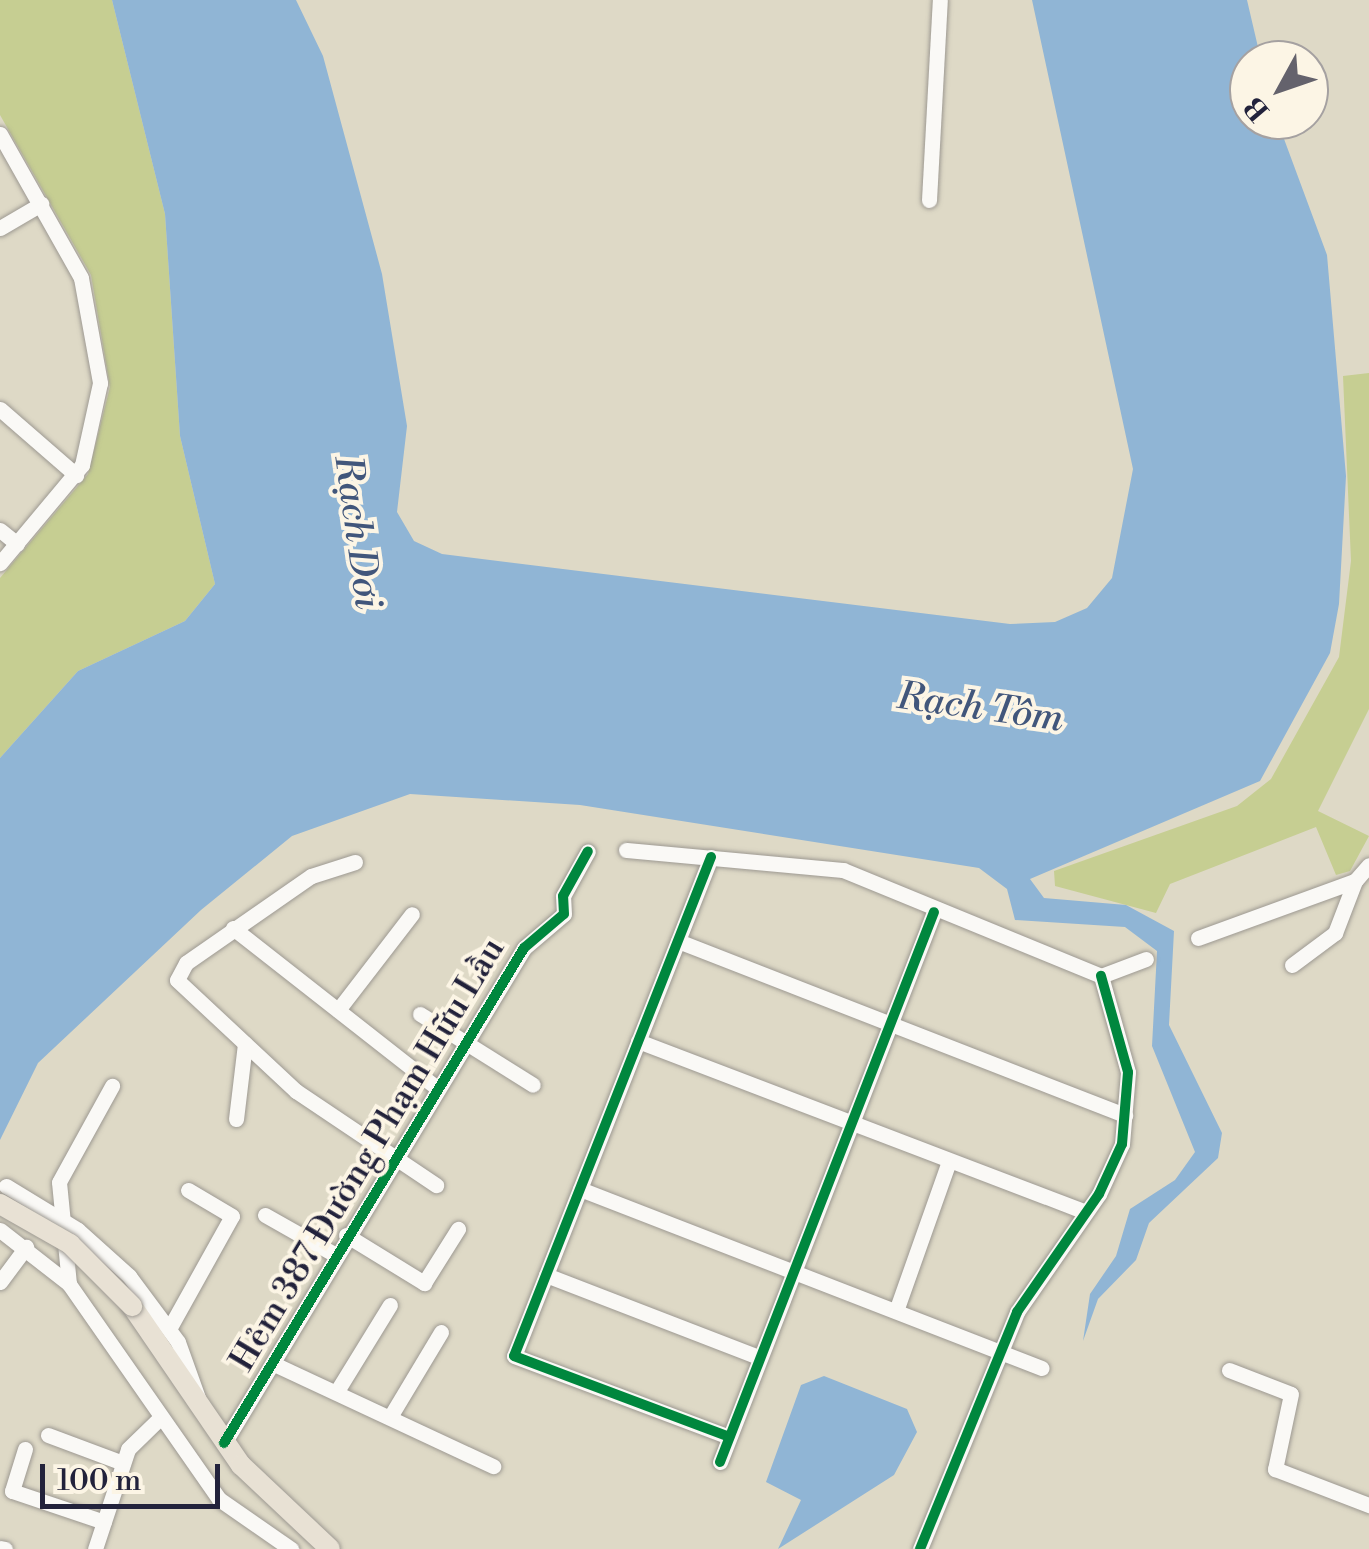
<!DOCTYPE html>
<meta charset="utf-8">
<style>
body{margin:0}
#map{position:relative;width:1369px;height:1549px;overflow:hidden;background:#ded9c6;font-family:"Libre Bodoni",serif}
div>[style]{position:absolute}
.green>*{inset:0;background:#c6ce92}
.water>*{inset:0;background:#90b5d5}
.roads{filter:drop-shadow(0 0 2px #9d9992) drop-shadow(0 0 2px #9d9992)}
.minor>*{height:15px;margin:-7.5px;padding:0 7.5px;transform-origin:7.5px;border-radius:7.5px;background:#faf9f6}
.major>*{height:20px;margin:-10px;padding:0 10px;transform-origin:10px;border-radius:10px;background:#e8e1d4}
.bridges{filter:drop-shadow(0 0 2px #9d9992) drop-shadow(0 0 2px #9d9992)}
.major-bridge>*{height:20px;margin:-10px;padding:0 10px;transform-origin:10px;border-radius:10px;background:#e8e1d4}
.cycleway>*{height:10px;margin:-5px;padding:0 5px;transform-origin:5px;border-radius:5px;background:#00873e}
span{translate:-50% -50%;white-space:nowrap;text-align:center;line-height:1.15;-webkit-text-stroke:8px #fcf5e5;paint-order:stroke}
.street-label{font-size:35px;color:#22223b}
.water-label{font-size:38px;color:#41567b;font-style:italic}
.north{position:absolute;left:1229px;top:40px;width:100px;height:100px;box-sizing:border-box;background:#fcf5e5;border:2px solid #a5a1a1;border-radius:50%;rotate:230deg;font-size:28px;font-weight:700;line-height:40px;text-align:center;color:#22223b}
.north::after{content:'';display:block;margin:auto;width:35px;height:45px;background:#64626c;clip-path:polygon(50% 0,100% 100%,50% 72%,0 100%)}
.scale{position:absolute;left:40px;top:1464px;width:180px;height:45px;box-sizing:border-box;border:5px solid #22223b;border-top:0;padding-left:12px;font-size:30px;line-height:35px;white-space:nowrap;color:#22223b;-webkit-text-stroke:8px #fcf5e5;paint-order:stroke}
</style>
<div id="map">
<div class="green">
<i style="clip-path:polygon(0 0,112px 0,165px 214px,180px 436px,215px 584px,185px 621px,78px 671px,0 758px,0 578px,88px 474px,110px 387px,91px 275px,0 115px)"></i>
<i style="clip-path:polygon(1369px 373px,1369px 709px,1318px 811px,1369px 836px,1350px 871px,1336px 875px,1316px 827px,1170px 884px,1156px 913px,1055px 886px,1054px 871px,1237px 806px,1271px 779px,1339px 657px,1351px 561px,1343px 376px)"></i>
</div>
<div class="water">
<i style="clip-path:polygon(112px 0,296px 0,323px 56px,382px 274px,407px 426px,397px 512px,414px 541px,442px 554px,1010px 624px,1055px 622px,1087px 608px,1112px 578px,1133px 469px,1032px 0,1247px 0,1261px 60px,1249px 60px,1249px 120px,1277px 120px,1327px 255px,1346px 476px,1339px 604px,1330px 653px,1260px 781px,1030px 879px,1044px 898px,1126px 905px,1174px 931px,1169px 1025px,1222px 1133px,1218px 1158px,1149px 1223px,1136px 1260px,1098px 1299px,1083px 1341px,1090px 1294px,1116px 1256px,1130px 1209px,1175px 1180px,1195px 1152px,1152px 1046px,1157px 951px,1125px 927px,1015px 920px,1007px 889px,979px 868px,580px 805px,410px 794px,292px 836px,201px 910px,38px 1063px,0 1140px,0 758px,78px 671px,185px 621px,215px 584px,180px 436px,165px 214px)"></i>
<i style="clip-path:polygon(824px 1376px,907px 1409px,917px 1432px,894px 1475px,778px 1549px,801px 1500px,766px 1482px,801px 1385px)"></i>
</div>
<div class="roads">
<div class="minor">
<i style="left:0;top:134px;width:165px;rotate:60.6deg"></i>
<i style="left:81px;top:278px;width:107px;rotate:79.7deg"></i>
<i style="left:100px;top:383px;width:84px;rotate:102.4deg"></i>
<i style="left:82px;top:465px;width:128px;rotate:129.9deg"></i>
<i style="left:929px;top:200px;width:200px;rotate:-86.9deg"></i>
<i style="left:0;top:228px;width:48px;rotate:-30.3deg"></i>
<i style="left:0;top:409px;width:101px;rotate:41deg"></i>
<i style="left:0;top:530px;width:22px;rotate:39deg"></i>
<i style="left:626px;top:850px;width:218px;rotate:5.3deg"></i>
<i style="left:843px;top:870px;width:279px;rotate:22.3deg"></i>
<i style="left:1101px;top:976px;width:48px;rotate:-20.7deg"></i>
<i style="left:711px;top:857px;width:536px;rotate:111.54deg"></i>
<i style="left:514px;top:1356px;width:230px;rotate:20.6deg"></i>
<i style="left:355px;top:862px;width:46px;rotate:162.3deg"></i>
<i style="left:311px;top:876px;width:152px;rotate:145.2deg"></i>
<i style="left:186px;top:963px;width:19px;rotate:118deg"></i>
<i style="left:177px;top:980px;width:163px;rotate:43deg"></i>
<i style="left:296px;top:1091px;width:169px;rotate:33.9deg"></i>
<i style="left:233px;top:928px;width:259px;rotate:38.1deg"></i>
<i style="left:1198px;top:938px;width:167px;rotate:-20deg"></i>
<i style="left:1355px;top:881px;width:21px;rotate:-49deg"></i>
<i style="left:678px;top:941px;width:480px;rotate:21.3deg"></i>
<i style="left:1292px;top:965px;width:54px;rotate:-36.7deg"></i>
<i style="left:1335px;top:933px;width:56px;rotate:-69deg"></i>
<i style="left:338px;top:1010px;width:121px;rotate:-52.4deg"></i>
<i style="left:420px;top:1014px;width:133px;rotate:32.1deg"></i>
<i style="left:638px;top:1041px;width:479px;rotate:20.9deg"></i>
<i style="left:236px;top:1119px;width:76px;rotate:-83.2deg"></i>
<i style="left:6px;top:1186px;width:84px;rotate:31.4deg"></i>
<i style="left:78px;top:1230px;width:69px;rotate:42deg"></i>
<i style="left:129px;top:1276px;width:82px;rotate:53.4deg"></i>
<i style="left:178px;top:1342px;width:59px;rotate:70.3deg"></i>
<i style="left:580px;top:1189px;width:495px;rotate:21.2deg"></i>
<i style="left:265px;top:1215px;width:79px;rotate:29.5deg"></i>
<i style="left:0;top:1230px;width:88px;rotate:38deg"></i>
<i style="left:69px;top:1284px;width:262px;rotate:55.1deg"></i>
<i style="left:219px;top:1499px;width:88px;rotate:34.8deg"></i>
<i style="left:346px;top:1235px;width:92px;rotate:31.6deg"></i>
<i style="left:424px;top:1283px;width:64px;rotate:-57.8deg"></i>
<i style="left:546px;top:1275px;width:227px;rotate:21.1deg"></i>
<i style="left:0;top:1282px;width:44px;rotate:-53.4deg"></i>
<i style="left:69px;top:1284px;width:102px;rotate:-95.6deg"></i>
<i style="left:59px;top:1182px;width:110px;rotate:-61.1deg"></i>
<i style="left:896px;top:1311px;width:159px;rotate:-70.5deg"></i>
<i style="left:169px;top:1329px;width:129px;rotate:-60.9deg"></i>
<i style="left:232px;top:1216px;width:51px;rotate:-149.4deg"></i>
<i style="left:274px;top:1364px;width:242px;rotate:25deg"></i>
<i style="left:1229px;top:1370px;width:66px;rotate:21.2deg"></i>
<i style="left:1291px;top:1394px;width:77px;rotate:102deg"></i>
<i style="left:1275px;top:1469px;width:101px;rotate:21deg"></i>
<i style="left:337px;top:1391px;width:101px;rotate:-58.4deg"></i>
<i style="left:390px;top:1417px;width:99px;rotate:-59deg"></i>
<i style="left:48px;top:1435px;width:80px;rotate:20.5deg"></i>
<i style="left:224px;top:1443px;width:579px;rotate:-58.78deg"></i>
<i style="left:524px;top:948px;width:52px;rotate:-40.4deg"></i>
<i style="left:564px;top:914px;width:18px;rotate:-93deg"></i>
<i style="left:563px;top:896px;width:51px;rotate:-60.9deg"></i>
<i style="left:25px;top:1449px;width:44px;rotate:107.2deg"></i>
<i style="left:12px;top:1491px;width:97px;rotate:18.6deg"></i>
<i style="left:720px;top:1462px;width:590px;rotate:-68.74deg"></i>
<i style="left:0;top:1548px;width:5px;rotate:11deg"></i>
<i style="left:95px;top:1549px;width:105px;rotate:-71.7deg"></i>
<i style="left:128px;top:1449px;width:46px;rotate:-44.1deg"></i>
<i style="left:920px;top:1549px;width:256px;rotate:-67.7deg"></i>
<i style="left:1017px;top:1312px;width:144px;rotate:-55.2deg"></i>
<i style="left:1099px;top:1194px;width:55px;rotate:-65.3deg"></i>
<i style="left:1122px;top:1144px;width:72px;rotate:-85.2deg"></i>
<i style="left:1128px;top:1072px;width:100px;rotate:-105.7deg"></i>
</div>
<div class="major">
<i style="left:132px;top:1306px;width:193px;rotate:55.6deg"></i>
<i style="left:241px;top:1465px;width:122px;rotate:43.3deg"></i>
</div>
</div>
<div class="bridges">
<div class="major-bridge">
<i style="left:0;top:1204px;width:81px;rotate:29.7deg"></i>
<i style="left:70px;top:1244px;width:88px;rotate:45deg"></i>
</div>
</div>
<div class="cycleway">
<i style="left:711px;top:857px;width:536px;rotate:111.54deg"></i>
<i style="left:514px;top:1356px;width:230px;rotate:20.6deg"></i>
<i style="left:224px;top:1443px;width:579px;rotate:-58.78deg"></i>
<i style="left:524px;top:948px;width:52px;rotate:-40.4deg"></i>
<i style="left:564px;top:914px;width:18px;rotate:-93deg"></i>
<i style="left:563px;top:896px;width:51px;rotate:-60.9deg"></i>
<i style="left:720px;top:1462px;width:590px;rotate:-68.74deg"></i>
<i style="left:920px;top:1549px;width:256px;rotate:-67.7deg"></i>
<i style="left:1017px;top:1312px;width:144px;rotate:-55.2deg"></i>
<i style="left:1099px;top:1194px;width:55px;rotate:-65.3deg"></i>
<i style="left:1122px;top:1144px;width:72px;rotate:-85.2deg"></i>
<i style="left:1128px;top:1072px;width:100px;rotate:-105.7deg"></i>
</div>
<div class="street-label">
<span style="left:368px;top:1155px;rotate:-59deg">Hẻm 387 Đường Phạm Hữu Lầu</span>
</div>
<div class="water-label">
<span style="left:357px;top:532px;rotate:82deg">Rạch Dơi</span>
<span style="left:980px;top:708px;rotate:8deg">Rạch Tôm</span>
</div>
<div class="north">B</div>
<div class="scale">100 m</div>
</div>
